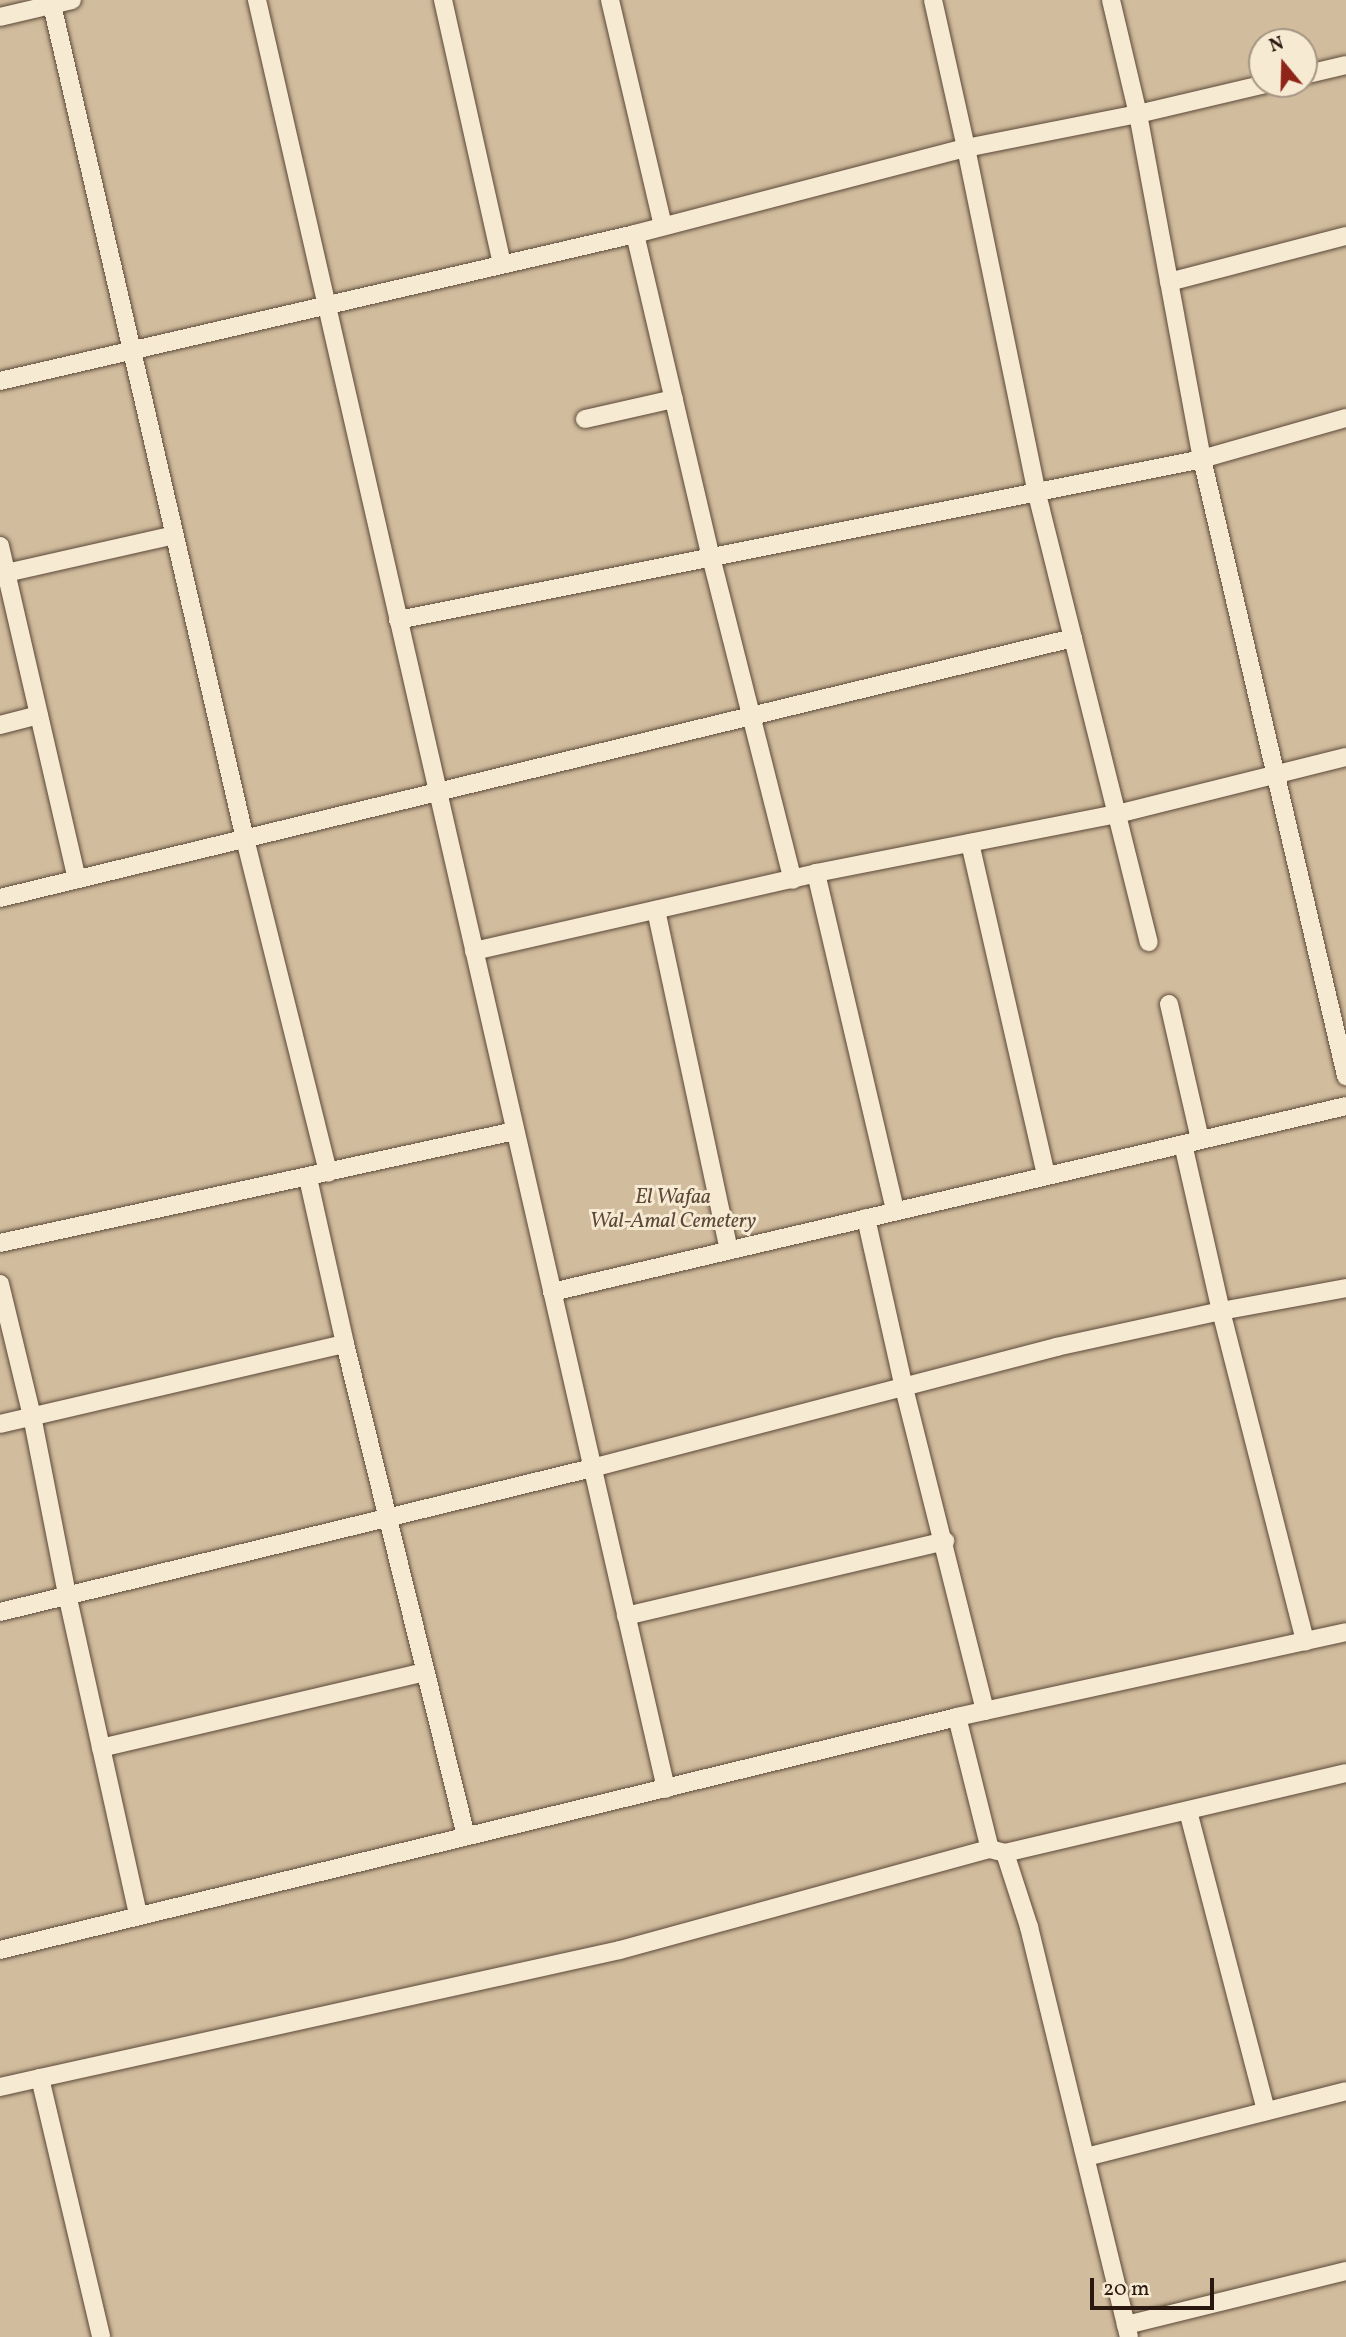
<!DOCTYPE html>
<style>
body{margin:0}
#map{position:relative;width:1346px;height:2337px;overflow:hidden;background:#f3deba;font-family:Vollkorn,serif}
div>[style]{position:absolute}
.green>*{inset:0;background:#d1bc9d}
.roads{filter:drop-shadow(0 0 2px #5c493a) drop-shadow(0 0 2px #5c493a)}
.service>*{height:18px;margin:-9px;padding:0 9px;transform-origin:9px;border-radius:9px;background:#f7ead2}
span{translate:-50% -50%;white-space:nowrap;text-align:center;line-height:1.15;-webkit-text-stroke:6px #f7ead2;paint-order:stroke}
.park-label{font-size:21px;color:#5c493a;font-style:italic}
.north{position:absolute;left:1248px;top:28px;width:70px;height:70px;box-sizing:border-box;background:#f7ead2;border:2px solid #a59684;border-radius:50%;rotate:341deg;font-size:19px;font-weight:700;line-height:28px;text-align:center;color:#2a170f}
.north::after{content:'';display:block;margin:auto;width:24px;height:32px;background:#8f2418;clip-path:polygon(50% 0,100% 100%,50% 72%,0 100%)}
.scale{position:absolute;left:1090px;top:2278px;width:124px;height:32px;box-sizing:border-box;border:4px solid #2a170f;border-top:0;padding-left:9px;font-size:21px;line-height:24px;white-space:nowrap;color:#2a170f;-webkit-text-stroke:5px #f7ead2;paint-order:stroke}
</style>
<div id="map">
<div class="green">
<i style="clip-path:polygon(evenodd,0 0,1346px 0,1346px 2337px,0 2337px,0 0,1262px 42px,1304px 42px,1304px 84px,1262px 84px,1262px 42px)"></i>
</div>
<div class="roads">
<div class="service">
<i style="left:257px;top:0;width:1835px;rotate:77.12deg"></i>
<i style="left:443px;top:0;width:271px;rotate:77.4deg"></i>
<i style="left:610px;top:0;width:232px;rotate:76.8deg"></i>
<i style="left:933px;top:0;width:152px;rotate:77.4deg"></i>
<i style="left:966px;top:148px;width:349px;rotate:78.4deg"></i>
<i style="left:1036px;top:490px;width:466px;rotate:76deg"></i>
<i style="left:1111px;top:0;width:117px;rotate:76.7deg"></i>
<i style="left:1138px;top:114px;width:351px;rotate:79.5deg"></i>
<i style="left:1202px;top:459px;width:634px;rotate:76.86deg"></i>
<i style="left:52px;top:5px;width:856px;rotate:76.97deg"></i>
<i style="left:245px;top:839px;width:344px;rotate:76deg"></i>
<i style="left:0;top:17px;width:74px;rotate:-13.3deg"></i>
<i style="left:1304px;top:75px;width:43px;rotate:-13.4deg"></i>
<i style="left:635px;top:234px;width:332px;rotate:76.8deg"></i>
<i style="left:711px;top:557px;width:333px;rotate:75.8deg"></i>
<i style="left:1169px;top:282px;width:183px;rotate:-14.6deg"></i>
<i style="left:0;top:381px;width:652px;rotate:-13.03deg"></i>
<i style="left:635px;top:234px;width:342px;rotate:-14.6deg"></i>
<i style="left:966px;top:148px;width:175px;rotate:-11.2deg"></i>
<i style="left:1138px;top:114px;width:131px;rotate:-13.2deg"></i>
<i style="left:585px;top:419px;width:91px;rotate:-12.7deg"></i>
<i style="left:0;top:546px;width:342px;rotate:77deg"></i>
<i style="left:6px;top:573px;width:172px;rotate:-12.7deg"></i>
<i style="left:398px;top:620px;width:820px;rotate:-11.32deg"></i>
<i style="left:1202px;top:459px;width:150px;rotate:-15.9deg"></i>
<i style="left:0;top:725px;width:40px;rotate:-14.4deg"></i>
<i style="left:970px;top:843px;width:341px;rotate:77.1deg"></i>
<i style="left:816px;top:873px;width:347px;rotate:76.8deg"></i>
<i style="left:0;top:898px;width:1104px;rotate:-13.62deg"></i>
<i style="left:656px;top:910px;width:348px;rotate:77.9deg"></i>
<i style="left:474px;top:951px;width:351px;rotate:-12.8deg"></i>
<i style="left:816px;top:873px;width:307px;rotate:-11.1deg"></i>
<i style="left:1117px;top:814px;width:236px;rotate:-14deg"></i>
<i style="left:1169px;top:1004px;width:139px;rotate:77.1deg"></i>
<i style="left:1183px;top:1144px;width:171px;rotate:77.2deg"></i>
<i style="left:1221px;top:1311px;width:341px;rotate:75.7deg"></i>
<i style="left:308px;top:1178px;width:170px;rotate:77.4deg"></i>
<i style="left:345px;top:1344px;width:507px;rotate:76.18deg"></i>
<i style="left:866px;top:1218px;width:174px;rotate:77.4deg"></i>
<i style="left:904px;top:1388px;width:333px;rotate:75.9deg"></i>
<i style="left:0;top:1243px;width:527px;rotate:-12.27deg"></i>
<i style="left:0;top:1284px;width:136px;rotate:76.4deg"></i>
<i style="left:32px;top:1416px;width:181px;rotate:78.9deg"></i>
<i style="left:67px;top:1594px;width:328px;rotate:77.5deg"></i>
<i style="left:552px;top:1292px;width:815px;rotate:-13.18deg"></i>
<i style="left:0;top:1424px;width:354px;rotate:-13.1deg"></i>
<i style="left:0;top:1612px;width:609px;rotate:-13.67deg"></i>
<i style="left:592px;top:1468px;width:480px;rotate:-14.6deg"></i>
<i style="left:1056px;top:1347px;width:169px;rotate:-12.3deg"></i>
<i style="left:1221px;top:1311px;width:127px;rotate:-10.4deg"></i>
<i style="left:626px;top:1616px;width:328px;rotate:-13.2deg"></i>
<i style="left:957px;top:1717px;width:136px;rotate:76deg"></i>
<i style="left:990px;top:1849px;width:16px;rotate:15deg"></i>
<i style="left:1005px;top:1853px;width:78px;rotate:72deg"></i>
<i style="left:1029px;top:1927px;width:422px;rotate:76.3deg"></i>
<i style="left:101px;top:1748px;width:332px;rotate:-13.2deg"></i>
<i style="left:1188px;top:1811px;width:310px;rotate:75.4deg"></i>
<i style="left:1005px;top:1853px;width:350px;rotate:-13.2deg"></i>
<i style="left:0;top:1950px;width:985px;rotate:-13.68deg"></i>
<i style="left:957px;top:1717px;width:398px;rotate:-12.3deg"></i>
<i style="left:40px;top:2078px;width:594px;rotate:-12.45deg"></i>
<i style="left:620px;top:1950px;width:384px;rotate:-15.3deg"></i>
<i style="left:0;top:2087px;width:41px;rotate:-12.7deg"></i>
<i style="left:40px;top:2078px;width:266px;rotate:76.7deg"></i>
<i style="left:1086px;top:2157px;width:268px;rotate:-14.2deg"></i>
<i style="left:1126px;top:2325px;width:227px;rotate:-13.8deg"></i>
</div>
</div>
<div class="park-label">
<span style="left:673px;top:1210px">El Wafaa<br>Wal-Amal Cemetery</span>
</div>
<div class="north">N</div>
<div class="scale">20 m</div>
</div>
